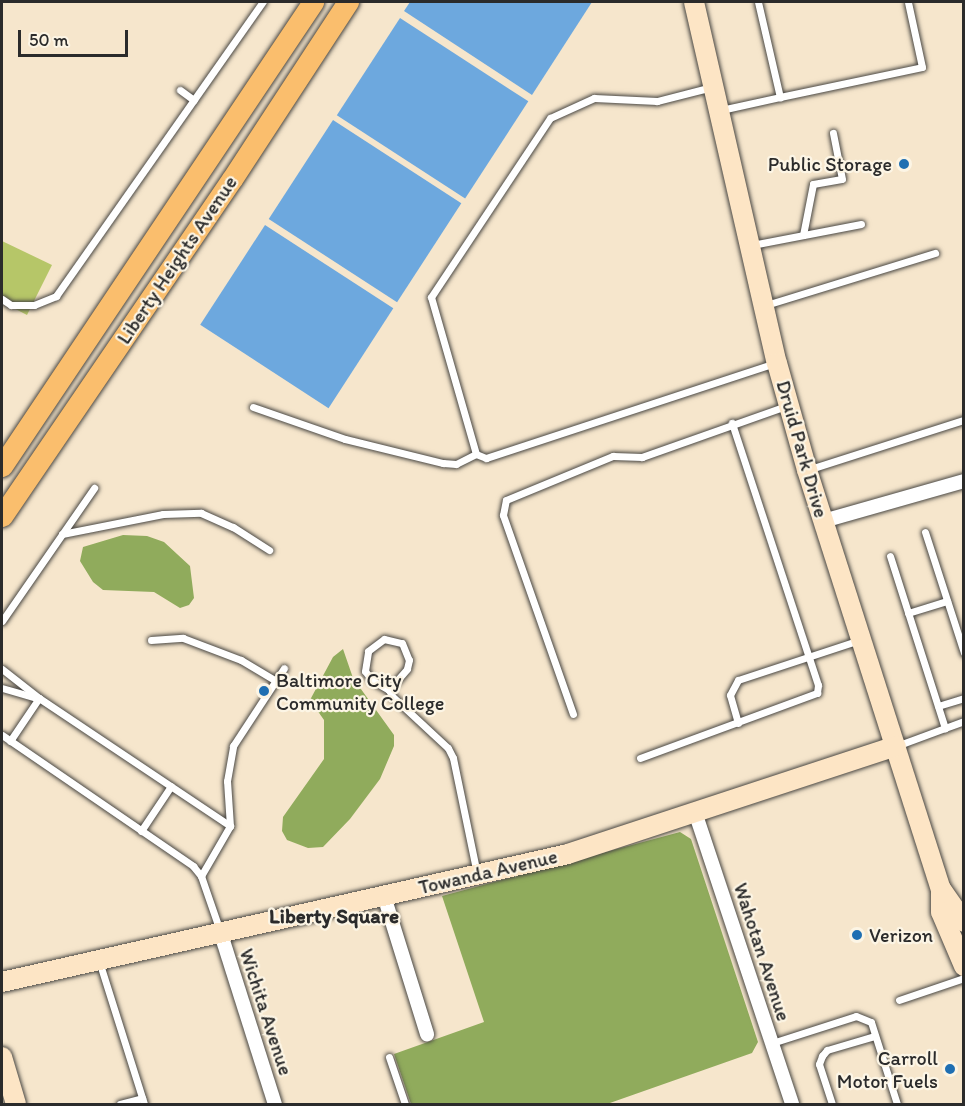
<!DOCTYPE html>
<style>
body{margin:0}
#map{position:relative;width:965px;height:1106px;overflow:hidden;background:#f6e6cc;font-family:Itim,sans-serif}
div>[style]{position:absolute}
.green>*{inset:0;background:#b6c668}
.forest>*{inset:0;background:#90ab5c}
.water>*{inset:0;background:#6da8de;transform-origin:0 0}
.roads{filter:drop-shadow(0 0 2px #494743) drop-shadow(0 0 2px #494743)}
.lane>*{height:7px;margin:-3.5px;padding:0 3.5px;transform-origin:3.5px;border-radius:3.5px;background:#fff}
.street>*{height:14px;margin:-7px;padding:0 7px;transform-origin:7px;border-radius:7px;background:#fff}
.secondary>*{height:20px;margin:-10px;padding:0 10px;transform-origin:10px;border-radius:10px;background:#fde5c5}
.primary>*{height:21px;margin:-10.5px;padding:0 10.5px;transform-origin:10.5px;border-radius:10.5px;background:#fabe6d}
.dots>*{width:16px;height:16px;translate:-50% -50%;box-sizing:border-box;border:3px solid #fcf5e5;border-radius:50%}
span{translate:-50% -50%;white-space:nowrap;text-align:center;line-height:1.15;-webkit-text-stroke:4.5px #fcf5e5;paint-order:stroke}
.poi-label{font-size:20px;color:#2b2b2b}
.right{translate:-100% -50%;text-align:right}
.left{translate:0 -50%;text-align:left}
.street-label{font-size:20px;color:#2b2b2b}
.neighbourhood-label{font-size:21px;color:#2b2b2b;font-weight:700}
.frame{position:absolute;inset:0;border:3px solid #2b2b2b;pointer-events:none}
.scale{position:absolute;left:18px;top:30px;width:110px;height:27px;box-sizing:border-box;border:3px solid #2b2b2b;border-top:0;padding-left:8px;font-size:18px;line-height:21px;white-space:nowrap;color:#2b2b2b;-webkit-text-stroke:4px #fcf5e5;paint-order:stroke}
</style>
<div id="map">
<div class="green">
<i style="clip-path:polygon(2px 241px,52px 265px,27px 315px,2px 302px)"></i>
</div>
<div class="forest">
<i style="clip-path:polygon(123px 535px,147px 536px,164px 542px,190px 566px,194px 598px,189px 605px,180px 608px,154px 592px,103px 590px,93px 582px,80px 561px,83px 547px)"></i>
<i style="clip-path:polygon(343px 649px,353px 678px,394px 735px,394px 746px,380px 779px,350px 819px,323px 847px,308px 848px,287px 840px,282px 831px,283px 817px,324px 759px,324px 720px,310px 700px,333px 657px)"></i>
<i style="clip-path:polygon(680px 832px,691px 839px,758px 1042px,752px 1053px,607px 1104px,411px 1104px,394px 1054px,484px 1022px,442px 896px)"></i>
</div>
<div class="water">
<i style="clip-path:polygon(410px 2px,592px 2px,532px 95px,404px 11px)"></i>
<i style="left:400px;top:18px;width:153px;height:116px;rotate:33deg"></i>
<i style="left:333px;top:120px;width:153px;height:118px;rotate:33deg"></i>
<i style="left:265px;top:225px;width:153px;height:119px;rotate:33deg"></i>
</div>
<div class="roads">
<div class="lane">
<i style="left:758px;top:2px;width:98px;rotate:77deg"></i>
<i style="left:780px;top:97px;width:145px;rotate:-11.9deg"></i>
<i style="left:922px;top:67px;width:66px;rotate:-102.2deg"></i>
<i style="left:712px;top:87px;width:57px;rotate:165.7deg"></i>
<i style="left:657px;top:101px;width:63px;rotate:-177.3deg"></i>
<i style="left:594px;top:98px;width:48px;rotate:155.6deg"></i>
<i style="left:550px;top:118px;width:215px;rotate:123.6deg"></i>
<i style="left:431px;top:297px;width:163px;rotate:74deg"></i>
<i style="left:476px;top:454px;width:11px;rotate:22deg"></i>
<i style="left:486px;top:458px;width:304px;rotate:-18.2deg"></i>
<i style="left:180px;top:90px;width:17px;rotate:36deg"></i>
<i style="left:721px;top:110px;width:60px;rotate:-12.4deg"></i>
<i style="left:803px;top:235px;width:52px;rotate:-78.9deg"></i>
<i style="left:813px;top:184px;width:29px;rotate:-10deg"></i>
<i style="left:842px;top:179px;width:47px;rotate:-101.1deg"></i>
<i style="left:752px;top:245px;width:111px;rotate:-10.9deg"></i>
<i style="left:2px;top:299px;width:11px;rotate:34deg"></i>
<i style="left:11px;top:305px;width:23px"></i>
<i style="left:34px;top:305px;width:24px;rotate:-22deg"></i>
<i style="left:56px;top:296px;width:360px;rotate:-54.9deg"></i>
<i style="left:766px;top:305px;width:177px;rotate:-17.1deg"></i>
<i style="left:253px;top:407px;width:97px;rotate:19.2deg"></i>
<i style="left:345px;top:439px;width:101px;rotate:13.8deg"></i>
<i style="left:443px;top:463px;width:13px;rotate:4deg"></i>
<i style="left:456px;top:464px;width:22px;rotate:-27deg"></i>
<i style="left:810px;top:469px;width:162px;rotate:-17.7deg"></i>
<i style="left:925px;top:532px;width:127px;rotate:72.1deg"></i>
<i style="left:62px;top:534px;width:103px;rotate:-11.2deg"></i>
<i style="left:163px;top:514px;width:38px;rotate:-2deg"></i>
<i style="left:201px;top:513px;width:35px;rotate:24deg"></i>
<i style="left:233px;top:527px;width:43px;rotate:32.6deg"></i>
<i style="left:890px;top:556px;width:181px;rotate:72.3deg"></i>
<i style="left:945px;top:728px;width:20px;rotate:-20deg"></i>
<i style="left:908px;top:613px;width:41px;rotate:-17.1deg"></i>
<i style="left:2px;top:621px;width:162px;rotate:-55.3deg"></i>
<i style="left:151px;top:640px;width:32px;rotate:-4deg"></i>
<i style="left:183px;top:638px;width:62px;rotate:20.8deg"></i>
<i style="left:241px;top:660px;width:41px;rotate:31deg"></i>
<i style="left:2px;top:669px;width:47px;rotate:38.1deg"></i>
<i style="left:2px;top:688px;width:33px;rotate:16deg"></i>
<i style="left:389px;top:690px;width:20px;rotate:-150deg"></i>
<i style="left:372px;top:680px;width:11px;rotate:-128deg"></i>
<i style="left:365px;top:671px;width:20px;rotate:-81deg"></i>
<i style="left:368px;top:651px;width:20px;rotate:-37deg"></i>
<i style="left:384px;top:639px;width:18px;rotate:13deg"></i>
<i style="left:402px;top:643px;width:18px;rotate:68deg"></i>
<i style="left:409px;top:660px;width:9px;rotate:103deg"></i>
<i style="left:407px;top:669px;width:28px;rotate:131deg"></i>
<i style="left:389px;top:690px;width:7px;rotate:63deg"></i>
<i style="left:392px;top:696px;width:76px;rotate:42.9deg"></i>
<i style="left:448px;top:748px;width:11px;rotate:63deg"></i>
<i style="left:453px;top:758px;width:118px;rotate:78.3deg"></i>
<i style="left:938px;top:706px;width:27px;rotate:-17deg"></i>
<i style="left:573px;top:714px;width:211px;rotate:-109.4deg"></i>
<i style="left:503px;top:515px;width:15px;rotate:-79deg"></i>
<i style="left:506px;top:500px;width:116px;rotate:-22.4deg"></i>
<i style="left:613px;top:456px;width:29px;rotate:2deg"></i>
<i style="left:642px;top:457px;width:153px;rotate:-19.5deg"></i>
<i style="left:738px;top:723px;width:29px;rotate:-106deg"></i>
<i style="left:730px;top:695px;width:17px;rotate:-62deg"></i>
<i style="left:738px;top:680px;width:128px;rotate:-18.2deg"></i>
<i style="left:2px;top:735px;width:232px;rotate:34.4deg"></i>
<i style="left:193px;top:866px;width:13px;rotate:51deg"></i>
<i style="left:201px;top:876px;width:58px;rotate:70.9deg"></i>
<i style="left:10px;top:741px;width:52px;rotate:-56deg"></i>
<i style="left:39px;top:698px;width:230px;rotate:33.8deg"></i>
<i style="left:899px;top:745px;width:49px;rotate:-20.3deg"></i>
<i style="left:640px;top:758px;width:189px;rotate:-20.2deg"></i>
<i style="left:817px;top:693px;width:8px;rotate:-83deg"></i>
<i style="left:818px;top:685px;width:276px;rotate:-108.2deg"></i>
<i style="left:141px;top:831px;width:54px;rotate:-56.3deg"></i>
<i style="left:201px;top:876px;width:58px;rotate:-59.9deg"></i>
<i style="left:230px;top:826px;width:45px;rotate:-93.8deg"></i>
<i style="left:227px;top:781px;width:36px;rotate:-80deg"></i>
<i style="left:233px;top:746px;width:93px;rotate:-56.8deg"></i>
<i style="left:99px;top:961px;width:150px;rotate:72.5deg"></i>
<i style="left:899px;top:1000px;width:69px;rotate:-18.7deg"></i>
<i style="left:772px;top:1043px;width:88px;rotate:-17.8deg"></i>
<i style="left:856px;top:1016px;width:16px;rotate:22deg"></i>
<i style="left:871px;top:1022px;width:86px;rotate:72.4deg"></i>
<i style="left:389px;top:1057px;width:50px;rotate:71.2deg"></i>
<i style="left:120px;top:1104px;width:23px;rotate:-15deg"></i>
<i style="left:832px;top:1104px;width:42px;rotate:-108deg"></i>
<i style="left:819px;top:1064px;width:9px;rotate:-69deg"></i>
<i style="left:822px;top:1056px;width:8px;rotate:-50deg"></i>
<i style="left:827px;top:1050px;width:50px;rotate:-16.3deg"></i>
</div>
<div class="street">
<i style="left:823px;top:521px;width:147px;rotate:-15.8deg"></i>
<i style="left:695px;top:812px;width:308px;rotate:71.6deg"></i>
<i style="left:384px;top:896px;width:145px;rotate:72.7deg"></i>
<i style="left:220px;top:931px;width:182px;rotate:72.4deg"></i>
</div>
<div class="secondary">
<i style="left:694px;top:2px;width:370px;rotate:77.1deg"></i>
<i style="left:777px;top:363px;width:111px;rotate:74.3deg"></i>
<i style="left:807px;top:470px;width:440px;rotate:72.3deg"></i>
<i style="left:941px;top:889px;width:40px;rotate:55.1deg"></i>
<i style="left:941px;top:889px;width:23px;rotate:90deg"></i>
<i style="left:941px;top:912px;width:59px;rotate:66.9deg"></i>
<i style="left:2px;top:982px;width:580px;rotate:-12.74deg"></i>
<i style="left:568px;top:854px;width:345px;rotate:-18.2deg"></i>
<i style="left:2px;top:1057px;width:49px;rotate:73.4deg"></i>
</div>
<div class="primary">
<i style="left:2px;top:466px;width:559px;rotate:-56.17deg"></i>
<i style="left:2px;top:516px;width:408px;rotate:-55.7deg"></i>
<i style="left:232px;top:179px;width:212px;rotate:-56.8deg"></i>
</div>
</div>
<div class="dots">
<i style="left:904px;top:164px;background:#1f6fb2"></i>
<i style="left:264px;top:691px;background:#1f6fb2"></i>
<i style="left:857px;top:935px;background:#1f6fb2"></i>
<i style="left:950px;top:1069px;background:#1f6fb2"></i>
</div>
<div class="poi-label">
<span class="right" style="left:892px;top:164px">Public Storage</span>
<span class="left" style="left:276px;top:692px">Baltimore City<br>Community College</span>
<span class="left" style="left:869px;top:935px">Verizon</span>
<span class="right" style="left:938px;top:1070px">Carroll<br>Motor Fuels</span>
</div>
<div class="street-label">
<span style="left:177px;top:260px;rotate:-56deg">Liberty Heights Avenue</span>
<span style="left:802px;top:449px;rotate:74deg">Druid Park Drive</span>
<span style="left:488px;top:872px;rotate:-13deg">Towanda Avenue</span>
<span style="left:762px;top:952px;rotate:72deg">Wahotan Avenue</span>
<span style="left:266px;top:1012px;rotate:72deg">Wichita Avenue</span>
</div>
<div class="neighbourhood-label">
<span style="left:334px;top:916px">Liberty Square</span>
</div>
<div class="frame"></div>
<div class="scale">50 m</div>
</div>
